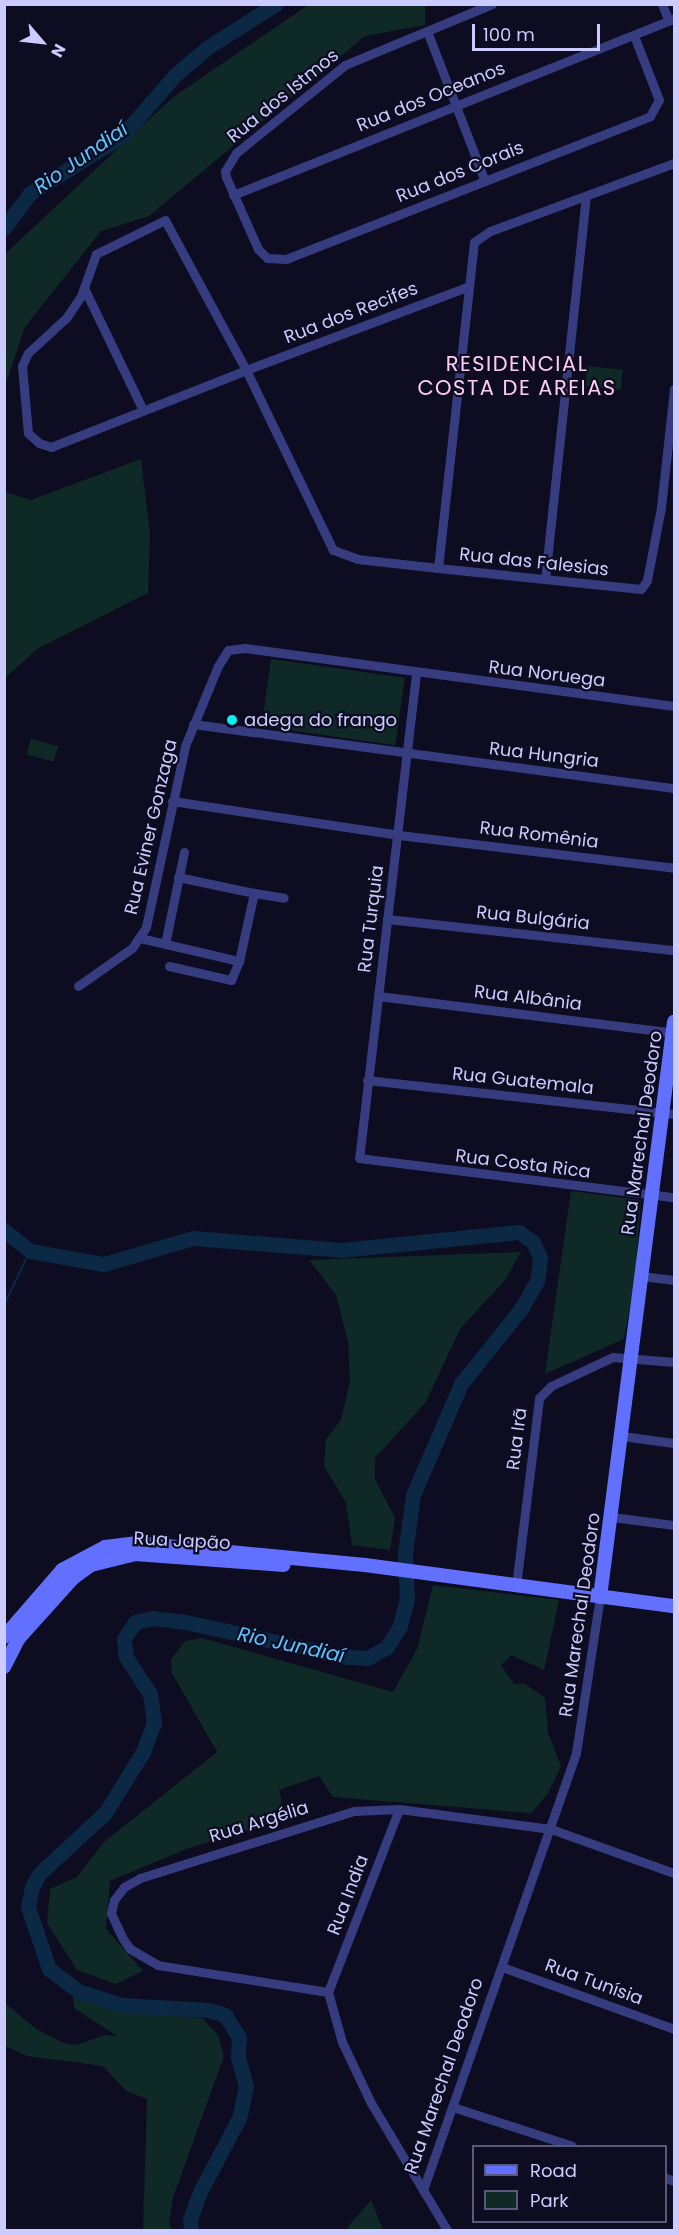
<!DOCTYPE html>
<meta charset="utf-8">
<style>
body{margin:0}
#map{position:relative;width:679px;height:2235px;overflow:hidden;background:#0d0c20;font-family:Poppins,sans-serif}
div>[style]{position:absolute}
.green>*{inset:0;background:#0f2a26;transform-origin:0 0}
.stream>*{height:2px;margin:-1px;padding:0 1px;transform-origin:1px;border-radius:1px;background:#0b2845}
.river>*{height:15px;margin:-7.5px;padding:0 7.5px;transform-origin:7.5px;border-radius:7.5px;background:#0b2845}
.street>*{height:9px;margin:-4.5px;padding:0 4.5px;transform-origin:4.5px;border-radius:4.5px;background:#363c80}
.secondary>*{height:14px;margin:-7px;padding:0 7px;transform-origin:7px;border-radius:7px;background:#6270ff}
.dots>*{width:16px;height:16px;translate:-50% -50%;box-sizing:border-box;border:3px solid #0d0c20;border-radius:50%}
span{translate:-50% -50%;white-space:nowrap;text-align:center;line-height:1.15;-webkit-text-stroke:4.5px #0d0c20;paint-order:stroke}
.street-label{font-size:18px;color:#cbcbff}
.poi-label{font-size:18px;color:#cbcbff}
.left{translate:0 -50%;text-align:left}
.water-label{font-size:20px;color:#59c5ff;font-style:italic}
.quarter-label{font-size:21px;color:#ffcdf3;letter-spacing:1.5px}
.frame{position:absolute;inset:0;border:6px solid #cbcbff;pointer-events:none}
.legend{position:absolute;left:472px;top:2145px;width:195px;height:78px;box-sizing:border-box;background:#0d0c20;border:2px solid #595879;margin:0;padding:8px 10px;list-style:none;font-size:18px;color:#cbcbff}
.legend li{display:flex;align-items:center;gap:12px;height:30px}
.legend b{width:30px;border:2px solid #595879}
.north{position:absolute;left:12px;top:12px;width:60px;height:60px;-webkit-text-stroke:4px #0d0c20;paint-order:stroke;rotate:118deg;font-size:16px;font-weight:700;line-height:24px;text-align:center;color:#cbcbff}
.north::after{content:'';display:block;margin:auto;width:21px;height:27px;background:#cbcbff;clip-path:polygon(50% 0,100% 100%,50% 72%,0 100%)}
.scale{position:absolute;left:472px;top:24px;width:128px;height:27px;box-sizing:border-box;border:3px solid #cbcbff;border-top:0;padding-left:8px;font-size:18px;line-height:21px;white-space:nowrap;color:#cbcbff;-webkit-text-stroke:4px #0d0c20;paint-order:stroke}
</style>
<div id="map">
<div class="green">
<i style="clip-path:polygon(308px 5px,425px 5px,425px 25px,365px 36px,149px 216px,101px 231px,25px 327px,5px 386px,5px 254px,172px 98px)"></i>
<i style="left:587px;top:366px;width:36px;height:20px;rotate:6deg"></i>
<i style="clip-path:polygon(141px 459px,150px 533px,148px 593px,37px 649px,5px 678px,5px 492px,31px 500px)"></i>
<i style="left:271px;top:659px;width:135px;height:68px;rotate:8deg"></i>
<i style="left:31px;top:739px;width:28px;height:16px;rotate:15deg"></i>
<i style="clip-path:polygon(571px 1191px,641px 1200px,635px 1278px,624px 1339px,545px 1374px)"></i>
<i style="clip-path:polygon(521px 1252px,505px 1280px,460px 1329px,426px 1402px,375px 1458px,375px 1479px,395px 1518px,390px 1550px,352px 1545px,346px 1503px,324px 1466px,326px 1439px,341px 1420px,350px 1382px,348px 1342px,336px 1295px,309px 1260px)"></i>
<i style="clip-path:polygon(433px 1585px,559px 1600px,544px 1670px,511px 1655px,501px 1665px,514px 1684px,525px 1684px,545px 1698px,548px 1733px,561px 1766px,547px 1795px,531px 1813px,333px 1797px,319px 1776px,279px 1790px,286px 1818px,186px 1849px,110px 1881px,106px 1929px,143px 1971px,116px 1984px,77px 1970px,47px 1923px,50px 1889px,77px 1877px,104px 1842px,217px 1752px,172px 1673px,171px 1659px,185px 1641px,202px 1638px,393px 1692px,417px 1649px)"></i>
<i style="clip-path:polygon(77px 1995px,203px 2019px,218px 2035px,224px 2056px,173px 2198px,169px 2222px,172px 2230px,143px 2230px,147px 2099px,126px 2091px,103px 2066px,27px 2056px,5px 2046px,5px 2003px,36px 2029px,63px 2043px,76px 2045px,105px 2035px,117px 2036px,74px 2008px,73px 1998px)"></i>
<i style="clip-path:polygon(371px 2200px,383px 2230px,348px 2230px,348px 2227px)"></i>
</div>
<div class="stream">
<i style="left:4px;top:1305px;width:60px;rotate:-64.3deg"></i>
</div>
<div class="river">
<i style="left:4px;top:228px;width:44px;rotate:-53.4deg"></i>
<i style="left:30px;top:193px;width:110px;rotate:-31.9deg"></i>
<i style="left:123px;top:135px;width:79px;rotate:-49.1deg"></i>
<i style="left:175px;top:75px;width:43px;rotate:-40.3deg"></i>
<i style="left:208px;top:47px;width:80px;rotate:-32.3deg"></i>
<i style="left:4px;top:1230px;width:33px;rotate:39deg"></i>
<i style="left:30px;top:1251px;width:75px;rotate:10deg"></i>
<i style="left:104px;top:1264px;width:93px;rotate:-16.3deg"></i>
<i style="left:193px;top:1238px;width:148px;rotate:4.6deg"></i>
<i style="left:341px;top:1250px;width:179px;rotate:-5.8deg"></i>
<i style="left:519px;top:1232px;width:17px;rotate:36deg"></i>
<i style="left:533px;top:1242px;width:17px;rotate:66deg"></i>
<i style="left:540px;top:1258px;width:23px;rotate:97deg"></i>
<i style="left:537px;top:1281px;width:34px;rotate:120deg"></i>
<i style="left:520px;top:1310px;width:95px;rotate:128.6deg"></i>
<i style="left:461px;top:1384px;width:121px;rotate:113.4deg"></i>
<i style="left:413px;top:1495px;width:59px;rotate:97.9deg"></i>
<i style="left:405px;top:1553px;width:46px;rotate:87.5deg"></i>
<i style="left:407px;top:1599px;width:28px;rotate:105deg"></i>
<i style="left:400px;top:1626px;width:25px;rotate:122deg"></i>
<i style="left:387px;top:1647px;width:22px;rotate:150deg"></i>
<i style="left:368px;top:1658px;width:22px;rotate:-177deg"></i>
<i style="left:346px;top:1657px;width:165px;rotate:-167.7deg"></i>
<i style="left:185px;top:1622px;width:32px;rotate:-173deg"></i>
<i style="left:153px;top:1618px;width:18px;rotate:167deg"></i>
<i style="left:135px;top:1622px;width:20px;rotate:123deg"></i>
<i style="left:124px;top:1639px;width:18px;rotate:84deg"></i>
<i style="left:126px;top:1657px;width:44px;rotate:57deg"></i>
<i style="left:150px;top:1694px;width:29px;rotate:82deg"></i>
<i style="left:154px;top:1723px;width:31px;rotate:111deg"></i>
<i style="left:143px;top:1752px;width:72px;rotate:121.9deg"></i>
<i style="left:105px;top:1813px;width:90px;rotate:137.3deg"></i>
<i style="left:39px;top:1874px;width:15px;rotate:118deg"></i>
<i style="left:32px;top:1887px;width:20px;rotate:101deg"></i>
<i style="left:28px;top:1907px;width:65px;rotate:71.3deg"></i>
<i style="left:49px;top:1969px;width:39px;rotate:37deg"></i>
<i style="left:80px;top:1992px;width:44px;rotate:17.2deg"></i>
<i style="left:122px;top:2005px;width:87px;rotate:3.3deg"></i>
<i style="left:209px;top:2010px;width:17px;rotate:17deg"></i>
<i style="left:225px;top:2015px;width:26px;rotate:58deg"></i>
<i style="left:239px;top:2037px;width:20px;rotate:93deg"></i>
<i style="left:238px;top:2057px;width:30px;rotate:75deg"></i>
<i style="left:246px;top:2086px;width:33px;rotate:102deg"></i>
<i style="left:239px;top:2118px;width:84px;rotate:117.8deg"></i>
<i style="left:200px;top:2192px;width:29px;rotate:110deg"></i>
<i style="left:190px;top:2219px;width:11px;rotate:85deg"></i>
</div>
<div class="street">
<i style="left:492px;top:4px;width:159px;rotate:157.5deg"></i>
<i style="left:345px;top:65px;width:140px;rotate:141.1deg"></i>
<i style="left:236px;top:153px;width:21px;rotate:121deg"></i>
<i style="left:225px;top:171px;width:6px;rotate:81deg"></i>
<i style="left:226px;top:177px;width:79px;rotate:66deg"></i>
<i style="left:258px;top:249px;width:13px;rotate:45deg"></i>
<i style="left:267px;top:258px;width:19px;rotate:3deg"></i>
<i style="left:286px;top:259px;width:391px;rotate:-21.4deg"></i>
<i style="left:650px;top:116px;width:18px;rotate:-61deg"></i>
<i style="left:659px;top:100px;width:69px;rotate:-111.3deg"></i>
<i style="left:662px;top:4px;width:18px;rotate:68deg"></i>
<i style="left:427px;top:31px;width:159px;rotate:68.9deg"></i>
<i style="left:674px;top:163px;width:196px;rotate:159.7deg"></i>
<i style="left:490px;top:231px;width:19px;rotate:145deg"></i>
<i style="left:474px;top:242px;width:328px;rotate:96.3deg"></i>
<i style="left:438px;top:568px;width:204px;rotate:5.9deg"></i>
<i style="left:641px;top:589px;width:11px;rotate:-56deg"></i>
<i style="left:647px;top:580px;width:74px;rotate:-79.1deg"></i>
<i style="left:661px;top:507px;width:119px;rotate:-83.7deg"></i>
<i style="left:233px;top:195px;width:475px;rotate:-21.8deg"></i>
<i style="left:84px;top:288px;width:136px;rotate:64.2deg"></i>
<i style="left:438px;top:568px;width:81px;rotate:-173.6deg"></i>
<i style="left:358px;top:559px;width:27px;rotate:-160deg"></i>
<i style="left:333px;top:550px;width:200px;rotate:-115.8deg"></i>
<i style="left:246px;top:370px;width:170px;rotate:-118.4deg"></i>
<i style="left:165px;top:220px;width:77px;rotate:153.8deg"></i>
<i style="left:96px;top:254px;width:45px;rotate:109.7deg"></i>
<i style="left:81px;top:296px;width:25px;rotate:124deg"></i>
<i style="left:67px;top:317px;width:53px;rotate:137.3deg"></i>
<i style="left:28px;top:353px;width:14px;rotate:115deg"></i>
<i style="left:22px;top:366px;width:67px;rotate:84.9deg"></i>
<i style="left:28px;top:433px;width:15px;rotate:42deg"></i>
<i style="left:39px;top:443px;width:13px;rotate:18deg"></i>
<i style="left:51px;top:447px;width:210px;rotate:-21.5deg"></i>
<i style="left:246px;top:370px;width:236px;rotate:-20.6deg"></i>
<i style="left:545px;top:579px;width:385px;rotate:-83.9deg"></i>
<i style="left:416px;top:674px;width:487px;rotate:96.7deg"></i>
<i style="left:359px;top:1158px;width:317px;rotate:7.1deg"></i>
<i style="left:193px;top:724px;width:485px;rotate:7.6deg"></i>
<i style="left:172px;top:801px;width:230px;rotate:8.5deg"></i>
<i style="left:399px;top:835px;width:277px;rotate:6.8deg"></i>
<i style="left:178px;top:877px;width:78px;rotate:11.9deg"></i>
<i style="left:387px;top:919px;width:289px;rotate:6.2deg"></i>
<i style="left:140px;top:938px;width:102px;rotate:13.1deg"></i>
<i style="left:239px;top:961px;width:70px;rotate:-77.6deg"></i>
<i style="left:254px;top:893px;width:30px;rotate:9deg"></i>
<i style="left:165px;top:944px;width:94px;rotate:-78.3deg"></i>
<i style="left:169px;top:966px;width:64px;rotate:12.7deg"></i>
<i style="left:231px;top:980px;width:21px;rotate:-67deg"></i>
<i style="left:78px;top:986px;width:66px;rotate:-35.1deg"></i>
<i style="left:132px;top:948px;width:25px;rotate:-56deg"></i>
<i style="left:146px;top:927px;width:185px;rotate:-77.8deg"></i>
<i style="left:185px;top:746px;width:87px;rotate:-67.6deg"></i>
<i style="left:218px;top:666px;width:19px;rotate:-58deg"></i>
<i style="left:228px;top:650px;width:17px;rotate:-7deg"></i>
<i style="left:245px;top:648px;width:433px;rotate:7.7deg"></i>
<i style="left:378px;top:996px;width:298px;rotate:7.1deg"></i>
<i style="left:367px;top:1080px;width:309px;rotate:6.3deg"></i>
<i style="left:641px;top:1276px;width:33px;rotate:7deg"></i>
<i style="left:622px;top:1436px;width:52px;rotate:7.7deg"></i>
<i style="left:612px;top:1517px;width:63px;rotate:7.4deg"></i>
<i style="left:516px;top:1586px;width:189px;rotate:-83deg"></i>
<i style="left:539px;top:1398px;width:17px;rotate:-45deg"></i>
<i style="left:551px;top:1386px;width:68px;rotate:-25.1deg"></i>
<i style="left:613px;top:1357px;width:61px;rotate:4.7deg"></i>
<i style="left:502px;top:1967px;width:183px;rotate:19.8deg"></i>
<i style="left:328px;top:1992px;width:172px;rotate:-171deg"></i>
<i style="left:158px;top:1965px;width:32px;rotate:-150deg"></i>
<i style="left:130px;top:1949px;width:14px;rotate:-124deg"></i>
<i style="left:122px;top:1937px;width:26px;rotate:-115deg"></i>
<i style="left:111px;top:1913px;width:13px;rotate:-77deg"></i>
<i style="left:114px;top:1900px;width:16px;rotate:-52deg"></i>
<i style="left:124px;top:1887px;width:18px;rotate:-29deg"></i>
<i style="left:140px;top:1878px;width:224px;rotate:-17.4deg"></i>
<i style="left:354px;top:1811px;width:45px;rotate:-2.5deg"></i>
<i style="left:399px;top:1809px;width:153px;rotate:7.5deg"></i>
<i style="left:551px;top:1829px;width:131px;rotate:19.7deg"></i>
<i style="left:328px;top:1992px;width:52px;rotate:74.4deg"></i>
<i style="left:342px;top:2042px;width:68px;rotate:64.6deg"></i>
<i style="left:371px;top:2103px;width:148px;rotate:59.1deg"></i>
<i style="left:328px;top:1992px;width:196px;rotate:-68.8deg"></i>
<i style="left:453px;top:2107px;width:125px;rotate:18.1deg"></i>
<i style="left:666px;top:2178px;width:9px;rotate:21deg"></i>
<i style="left:423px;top:2190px;width:463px;rotate:-70.7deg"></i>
<i style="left:576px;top:1753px;width:158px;rotate:-81.3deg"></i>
</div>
<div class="secondary">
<i style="left:600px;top:1597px;width:580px;rotate:-82.67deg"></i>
<i style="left:4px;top:1637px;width:89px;rotate:-49.1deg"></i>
<i style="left:62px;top:1570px;width:49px;rotate:-28.1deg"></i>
<i style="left:105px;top:1547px;width:31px;rotate:-7deg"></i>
<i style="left:136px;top:1543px;width:230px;rotate:5.5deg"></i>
<i style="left:365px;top:1565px;width:312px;rotate:7.6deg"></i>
<i style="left:4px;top:1667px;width:33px;rotate:-63deg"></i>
<i style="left:19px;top:1638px;width:81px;rotate:-48deg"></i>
<i style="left:73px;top:1578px;width:22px;rotate:-36deg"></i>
<i style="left:91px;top:1565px;width:45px;rotate:-14deg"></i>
<i style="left:135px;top:1554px;width:149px;rotate:4.2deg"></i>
</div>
<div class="dots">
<i style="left:232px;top:720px;background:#00f6f3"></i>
</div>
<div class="street-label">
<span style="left:283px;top:96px;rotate:-39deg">Rua dos Istmos</span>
<span style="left:431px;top:97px;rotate:-22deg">Rua dos Oceanos</span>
<span style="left:460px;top:172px;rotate:-22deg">Rua dos Corais</span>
<span style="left:351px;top:313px;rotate:-21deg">Rua dos Recifes</span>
<span style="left:534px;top:562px;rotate:6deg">Rua das Falesias</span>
<span style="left:547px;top:674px;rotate:7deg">Rua Noruega</span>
<span style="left:544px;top:755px;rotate:7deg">Rua Hungria</span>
<span style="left:151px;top:827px;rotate:-77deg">Rua Eviner Gonzaga</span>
<span style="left:539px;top:835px;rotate:7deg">Rua Romênia</span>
<span style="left:533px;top:918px;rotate:6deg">Rua Bulgária</span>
<span style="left:371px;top:919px;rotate:-83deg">Rua Turquia</span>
<span style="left:528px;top:998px;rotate:7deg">Rua Albânia</span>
<span style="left:523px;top:1081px;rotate:6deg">Rua Guatemala</span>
<span style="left:642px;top:1133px;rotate:-82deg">Rua Marechal Deodoro</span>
<span style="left:523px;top:1164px;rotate:7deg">Rua Costa Rica</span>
<span style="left:517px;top:1439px;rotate:-83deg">Rua Irã</span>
<span style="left:182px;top:1541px;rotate:3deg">Rua Japão</span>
<span style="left:580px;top:1615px;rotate:-82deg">Rua Marechal Deodoro</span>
<span style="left:259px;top:1822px;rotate:-17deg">Rua Argélia</span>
<span style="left:348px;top:1895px;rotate:-69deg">Rua India</span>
<span style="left:594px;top:1982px;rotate:20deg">Rua Tunísia</span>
<span style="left:444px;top:2076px;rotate:-71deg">Rua Marechal Deodoro</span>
</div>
<div class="poi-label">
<span class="left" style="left:244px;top:720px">adega do frango</span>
</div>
<div class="water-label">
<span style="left:81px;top:158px;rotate:-35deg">Rio Jundiaí</span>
<span style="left:291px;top:1645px;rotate:12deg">Rio Jundiaí</span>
</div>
<div class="quarter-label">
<span style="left:517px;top:376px">RESIDENCIAL<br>COSTA DE AREIAS</span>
</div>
<div class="frame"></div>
<ul class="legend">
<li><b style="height:8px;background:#6270ff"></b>Road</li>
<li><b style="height:16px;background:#0f2a26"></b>Park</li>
</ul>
<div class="north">N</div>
<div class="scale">100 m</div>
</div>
